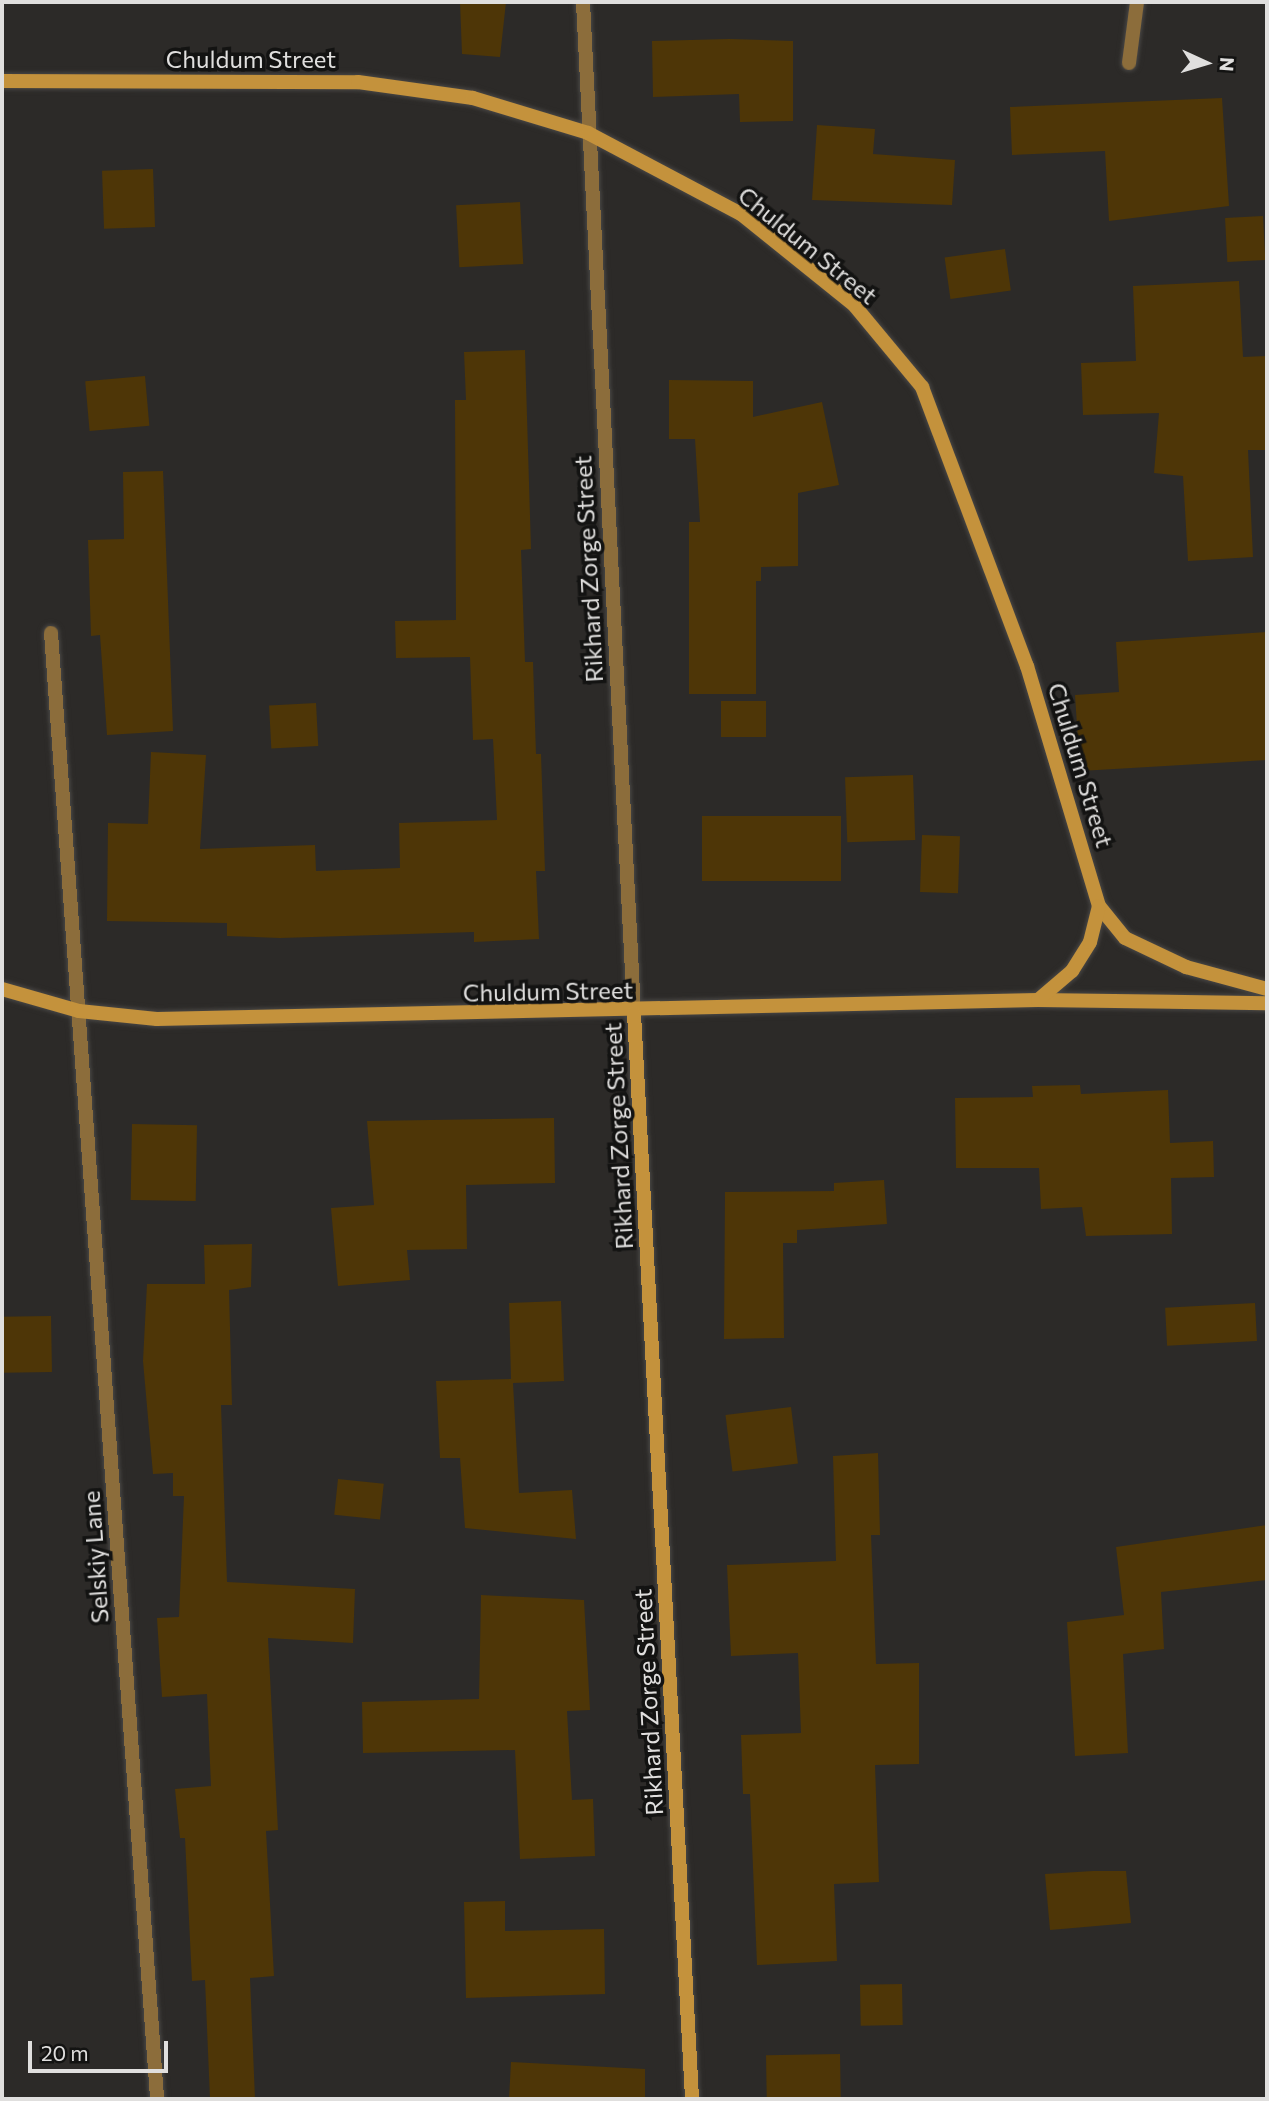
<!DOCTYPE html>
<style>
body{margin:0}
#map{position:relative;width:1269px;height:2101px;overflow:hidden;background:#2c2a28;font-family:Commissioner,sans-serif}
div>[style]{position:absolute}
.building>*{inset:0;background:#4e3607;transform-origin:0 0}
.roads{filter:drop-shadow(0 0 2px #494745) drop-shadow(0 0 2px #494745)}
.lane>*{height:14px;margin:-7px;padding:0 7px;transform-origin:7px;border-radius:7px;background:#8c6d3b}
.street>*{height:14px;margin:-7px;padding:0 7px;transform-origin:7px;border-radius:7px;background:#8c6d3b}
.secondary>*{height:14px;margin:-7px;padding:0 7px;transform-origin:7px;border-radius:7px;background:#c4923c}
span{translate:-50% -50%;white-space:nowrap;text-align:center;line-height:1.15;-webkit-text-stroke:7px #131312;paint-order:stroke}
.street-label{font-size:24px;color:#e0dfde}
.frame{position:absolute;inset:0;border:4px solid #e0dfde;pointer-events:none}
.north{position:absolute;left:1171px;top:28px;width:70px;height:70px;-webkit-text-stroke:5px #131312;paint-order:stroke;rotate:94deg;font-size:19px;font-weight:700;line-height:28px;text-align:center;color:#e0dfde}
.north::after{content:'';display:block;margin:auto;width:24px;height:32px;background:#e0dfde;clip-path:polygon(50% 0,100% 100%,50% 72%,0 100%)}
.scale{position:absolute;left:28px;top:2041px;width:140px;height:32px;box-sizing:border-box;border:4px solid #e0dfde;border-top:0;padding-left:9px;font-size:21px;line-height:24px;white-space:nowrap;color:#e0dfde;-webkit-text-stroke:5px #131312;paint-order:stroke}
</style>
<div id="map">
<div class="building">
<i style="clip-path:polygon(460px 2px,506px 2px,500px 57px,462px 54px)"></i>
<i style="clip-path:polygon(729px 39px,793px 41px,793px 121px,740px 122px,739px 94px,653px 97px,652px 41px)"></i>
<i style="clip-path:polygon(1222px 98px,1229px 206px,1109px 221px,1105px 151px,1012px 155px,1010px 107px)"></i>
<i style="clip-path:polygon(817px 125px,875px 129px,873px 154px,955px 160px,952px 205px,812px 200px)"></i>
<i style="left:153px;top:169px;width:58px;height:51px;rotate:88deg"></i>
<i style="left:520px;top:202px;width:62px;height:64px;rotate:87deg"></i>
<i style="left:1263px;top:216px;width:44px;height:38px;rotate:87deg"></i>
<i style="left:1005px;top:249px;width:42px;height:61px;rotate:82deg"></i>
<i style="clip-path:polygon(1239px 281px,1243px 357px,1267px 356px,1267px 450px,1248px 450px,1253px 557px,1188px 561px,1183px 476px,1154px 473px,1159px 413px,1083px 415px,1081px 363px,1136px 361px,1133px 286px)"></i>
<i style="clip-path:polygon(525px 350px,531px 549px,521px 550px,525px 662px,533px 662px,536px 754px,541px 754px,545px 871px,536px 871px,539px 939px,474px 942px,474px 932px,280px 938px,227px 936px,227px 923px,107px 921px,108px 823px,148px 824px,151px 752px,206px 755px,200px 849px,315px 845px,316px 871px,400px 868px,399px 823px,497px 820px,493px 739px,473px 740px,470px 657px,396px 658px,395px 621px,456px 620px,455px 400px,466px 400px,464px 352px)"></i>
<i style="left:145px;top:376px;width:50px;height:60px;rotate:85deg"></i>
<i style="clip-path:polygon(669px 380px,753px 381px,753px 417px,822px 402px,839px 485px,798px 493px,798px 566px,761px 567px,761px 581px,756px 581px,756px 694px,689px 694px,689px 522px,700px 522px,695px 439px,669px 439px)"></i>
<i style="clip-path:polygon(163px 471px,173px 731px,107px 735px,100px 635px,91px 636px,88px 540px,124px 539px,123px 472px)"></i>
<i style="clip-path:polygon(1267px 632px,1267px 760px,1080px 771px,1075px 695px,1119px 692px,1116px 642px)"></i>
<i style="left:721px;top:701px;width:45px;height:36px"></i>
<i style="left:316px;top:703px;width:43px;height:47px;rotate:87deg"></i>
<i style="left:913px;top:775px;width:65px;height:68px;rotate:88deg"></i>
<i style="left:702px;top:816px;width:139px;height:65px"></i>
<i style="left:922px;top:835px;width:38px;height:57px;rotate:2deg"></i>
<i style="clip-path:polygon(1080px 1085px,1081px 1094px,1168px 1090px,1170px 1143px,1213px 1141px,1214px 1177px,1171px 1178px,1172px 1234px,1086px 1236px,1082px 1207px,1041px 1209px,1039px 1168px,956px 1168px,955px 1098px,1033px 1097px,1032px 1086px)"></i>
<i style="clip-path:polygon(554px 1118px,555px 1183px,466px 1185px,467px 1249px,407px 1250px,410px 1280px,338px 1286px,331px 1208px,374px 1205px,367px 1121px)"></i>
<i style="left:132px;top:1124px;width:65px;height:76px;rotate:1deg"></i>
<i style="clip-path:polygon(884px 1180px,887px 1224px,797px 1230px,797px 1243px,783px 1243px,784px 1338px,724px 1339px,725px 1192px,834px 1191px,834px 1183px)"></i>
<i style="clip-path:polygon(252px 1244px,251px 1287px,229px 1290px,232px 1405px,221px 1405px,227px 1582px,355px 1589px,353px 1643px,268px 1638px,278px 1830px,266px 1831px,274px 1976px,250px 1978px,255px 2099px,210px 2099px,205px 1980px,192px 1981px,185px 1838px,180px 1838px,175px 1789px,211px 1786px,207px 1694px,162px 1697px,157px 1618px,179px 1617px,184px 1496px,173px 1496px,173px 1473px,153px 1474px,143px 1361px,147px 1284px,205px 1284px,204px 1245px)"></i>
<i style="clip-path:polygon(561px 1301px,564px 1381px,513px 1383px,519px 1493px,572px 1490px,576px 1539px,465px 1528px,460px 1458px,440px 1458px,436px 1381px,511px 1379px,509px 1303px)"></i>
<i style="left:1255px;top:1303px;width:38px;height:90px;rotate:87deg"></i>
<i style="left:51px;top:1316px;width:56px;height:49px;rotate:89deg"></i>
<i style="left:791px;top:1407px;width:57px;height:66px;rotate:83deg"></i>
<i style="clip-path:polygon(878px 1453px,880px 1535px,871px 1535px,876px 1664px,919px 1663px,919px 1764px,875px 1765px,879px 1882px,834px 1884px,837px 1961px,757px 1965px,750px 1794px,743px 1794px,741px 1735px,801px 1733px,798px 1653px,731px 1656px,727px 1565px,836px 1561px,833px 1456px)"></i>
<i style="left:338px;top:1479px;width:46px;height:36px;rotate:6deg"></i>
<i style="clip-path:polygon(1267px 1525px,1267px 1580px,1161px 1592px,1164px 1649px,1123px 1654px,1128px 1753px,1075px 1756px,1067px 1622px,1124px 1615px,1116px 1547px)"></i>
<i style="clip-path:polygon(481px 1595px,584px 1600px,590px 1710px,567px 1711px,572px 1800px,593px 1799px,595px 1856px,520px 1859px,515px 1750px,363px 1753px,362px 1702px,479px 1699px)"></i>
<i style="clip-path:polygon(1093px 1871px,1126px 1871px,1131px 1923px,1050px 1930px,1045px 1874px)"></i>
<i style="clip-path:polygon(505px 1901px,505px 1931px,604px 1929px,605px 1994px,466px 1998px,464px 1902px)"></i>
<i style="left:902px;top:1984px;width:41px;height:42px;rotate:89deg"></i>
<i style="left:840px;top:2054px;width:45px;height:74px;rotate:89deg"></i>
<i style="clip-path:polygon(511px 2062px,645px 2069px,645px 2099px,509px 2099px)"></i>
</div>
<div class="roads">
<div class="lane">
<i style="left:1129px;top:63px;width:62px;rotate:-82.5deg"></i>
</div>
<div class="street">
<i style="left:583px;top:2px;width:1012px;rotate:87.11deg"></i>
<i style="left:51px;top:633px;width:1470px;rotate:85.86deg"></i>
</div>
<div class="secondary">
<i style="left:2px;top:81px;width:356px;rotate:0.2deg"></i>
<i style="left:358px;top:82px;width:116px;rotate:7.9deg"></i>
<i style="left:473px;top:98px;width:120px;rotate:16.9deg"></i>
<i style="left:588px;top:133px;width:173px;rotate:27.9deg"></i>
<i style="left:741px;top:214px;width:145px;rotate:38.8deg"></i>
<i style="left:854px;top:305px;width:107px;rotate:50.3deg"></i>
<i style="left:922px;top:387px;width:298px;rotate:69.4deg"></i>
<i style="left:1027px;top:666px;width:251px;rotate:73.3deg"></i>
<i style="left:1099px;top:906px;width:41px;rotate:50.9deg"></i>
<i style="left:1125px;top:938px;width:68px;rotate:25.4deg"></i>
<i style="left:1186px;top:967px;width:84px;rotate:15.2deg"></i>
<i style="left:2px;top:989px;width:80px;rotate:15.9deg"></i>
<i style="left:79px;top:1011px;width:78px;rotate:5.9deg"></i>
<i style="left:157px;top:1019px;width:881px;rotate:-1.24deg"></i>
<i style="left:1038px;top:1000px;width:229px;rotate:0.8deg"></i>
<i style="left:1038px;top:1000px;width:45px;rotate:-40.5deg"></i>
<i style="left:1072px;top:971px;width:34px;rotate:-58deg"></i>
<i style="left:1090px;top:942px;width:37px;rotate:-76deg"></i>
<i style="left:634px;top:1013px;width:1088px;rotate:86.94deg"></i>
</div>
</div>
<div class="street-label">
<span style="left:251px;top:59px">Chuldum Street</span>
<span style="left:808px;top:245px;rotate:39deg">Chuldum Street</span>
<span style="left:588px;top:569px;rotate:-93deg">Rikhard Zorge Street</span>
<span style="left:1081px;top:765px;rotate:73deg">Chuldum Street</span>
<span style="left:548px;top:991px;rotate:-1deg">Chuldum Street</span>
<span style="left:618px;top:1136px;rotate:-93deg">Rikhard Zorge Street</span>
<span style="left:95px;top:1557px;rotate:-94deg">Selskiy Lane</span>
<span style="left:648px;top:1702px;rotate:-93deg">Rikhard Zorge Street</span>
</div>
<div class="frame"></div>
<div class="north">N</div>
<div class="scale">20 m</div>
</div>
